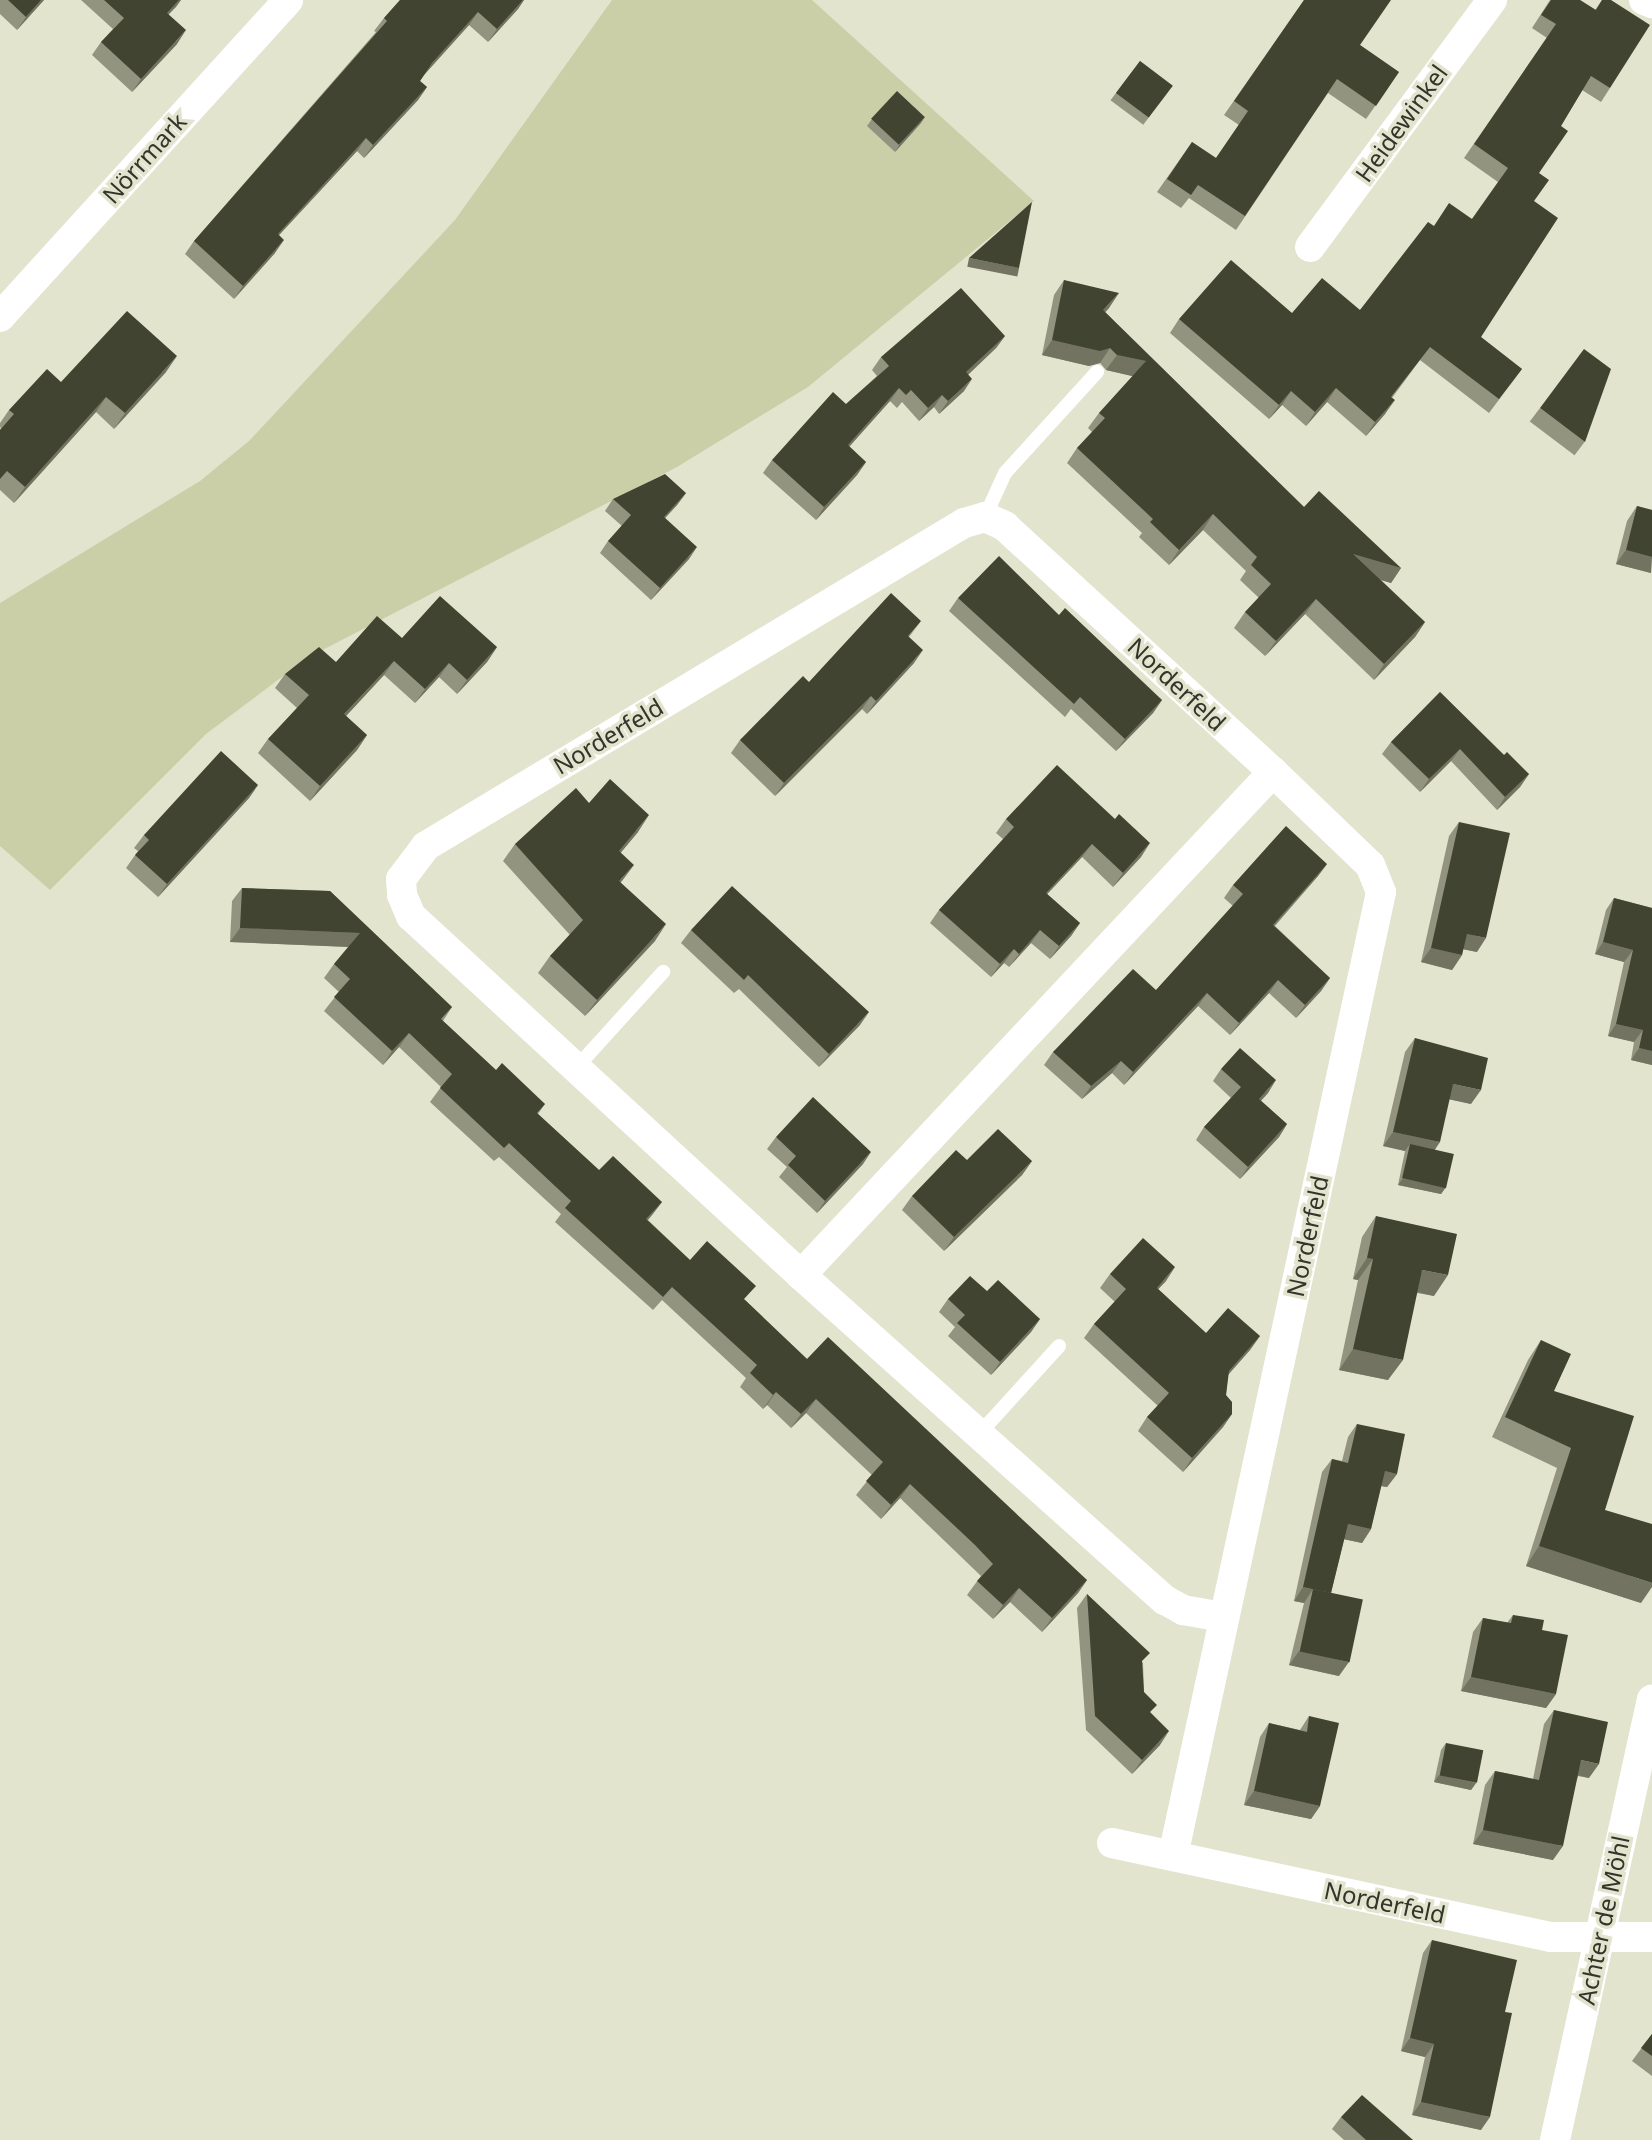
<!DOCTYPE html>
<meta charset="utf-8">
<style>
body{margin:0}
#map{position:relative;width:1652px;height:2140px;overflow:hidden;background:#e2e4ce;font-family:"Noto Sans",sans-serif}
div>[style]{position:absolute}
.green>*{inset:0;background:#cbcfa8}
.service>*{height:14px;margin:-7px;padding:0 7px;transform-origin:7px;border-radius:7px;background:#fff}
.minor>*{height:30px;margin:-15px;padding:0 15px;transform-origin:15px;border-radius:15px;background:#fff}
.wall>*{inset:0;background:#929480;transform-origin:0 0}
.shaded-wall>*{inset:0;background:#727461;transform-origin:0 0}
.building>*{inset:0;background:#424432;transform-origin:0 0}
span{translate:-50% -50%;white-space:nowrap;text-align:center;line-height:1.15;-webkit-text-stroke:7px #e2e4ce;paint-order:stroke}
.street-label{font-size:24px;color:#33342b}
</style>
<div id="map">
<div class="green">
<i style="clip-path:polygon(612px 0,812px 0,1034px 201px,808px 387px,677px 467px,307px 658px,206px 734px,50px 890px,0 846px,0 603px,200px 481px,249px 441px,455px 220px)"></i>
</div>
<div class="service">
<i style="left:985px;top:517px;width:48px;rotate:-65.6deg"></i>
<i style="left:1005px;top:473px;width:137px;rotate:-47.7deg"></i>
<i style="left:576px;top:1068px;width:130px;rotate:-47.8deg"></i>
<i style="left:979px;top:1434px;width:119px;rotate:-47.7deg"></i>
</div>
<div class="minor">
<i style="left:1644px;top:0;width:9px;rotate:21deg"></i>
<i style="left:1310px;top:247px;width:307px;rotate:-53.6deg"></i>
<i style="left:0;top:317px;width:428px;rotate:-47.7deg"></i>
<i style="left:801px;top:1275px;width:690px;rotate:-46.82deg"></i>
<i style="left:1112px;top:1843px;width:448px;rotate:12.1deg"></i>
<i style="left:1550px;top:1937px;width:102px"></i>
<i style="left:1173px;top:1856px;width:986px;rotate:-77.82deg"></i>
<i style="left:1381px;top:892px;width:29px;rotate:-112deg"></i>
<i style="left:1370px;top:865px;width:134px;rotate:-136.2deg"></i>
<i style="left:1273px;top:772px;width:364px;rotate:-137.5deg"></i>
<i style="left:1005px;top:526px;width:22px;rotate:-156deg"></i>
<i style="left:985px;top:517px;width:22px;rotate:164deg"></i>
<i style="left:964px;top:523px;width:628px;rotate:149.02deg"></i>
<i style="left:426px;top:846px;width:41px;rotate:127.1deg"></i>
<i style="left:401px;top:879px;width:16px;rotate:86deg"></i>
<i style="left:402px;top:895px;width:23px;rotate:67deg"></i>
<i style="left:411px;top:916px;width:530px;rotate:42.63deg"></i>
<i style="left:801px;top:1275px;width:488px;rotate:41.8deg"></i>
<i style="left:1165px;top:1600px;width:21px;rotate:29deg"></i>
<i style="left:1183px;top:1610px;width:40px;rotate:10deg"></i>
<i style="left:1555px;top:2140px;width:451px;rotate:-77.6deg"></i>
</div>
<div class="wall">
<i style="clip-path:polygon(0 0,44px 0,17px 30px,0 14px)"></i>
<i style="clip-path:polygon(81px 0,181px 0,168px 15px,177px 44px,132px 92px,92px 55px,101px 42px,113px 29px)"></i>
<i style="clip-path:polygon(400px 0,524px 0,518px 9px,488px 42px,469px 25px,425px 74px,420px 81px,427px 87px,418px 100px,364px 158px,357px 151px,279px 235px,275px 253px,234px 299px,185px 254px,194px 241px,376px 32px,374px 31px,384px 18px)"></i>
<i style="clip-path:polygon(1304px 0,1360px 45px,1399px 72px,1366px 119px,1328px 93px,1236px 230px,1189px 198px,1181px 208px,1157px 192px,1192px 142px,1216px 158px,1239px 125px,1224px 115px)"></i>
<i style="clip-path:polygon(1550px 0,1580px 0,1595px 10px,1602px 0,1610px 88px,1601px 102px,1582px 90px,1561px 126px,1539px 173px,1534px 201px,1481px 337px,1522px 369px,1489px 413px,1420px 360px,1392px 398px,1385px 414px,1366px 436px,1327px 402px,1306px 426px,1282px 405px,1269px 419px,1170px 333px,1179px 319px,1292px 313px,1360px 310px,1434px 226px,1472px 219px,1498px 182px,1464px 158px,1547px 38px,1532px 28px)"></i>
<i style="left:1140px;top:61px;width:41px;height:49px;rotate:37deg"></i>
<i style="clip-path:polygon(925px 117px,920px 124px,895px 152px,867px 126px,872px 119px)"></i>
<i style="clip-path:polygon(1064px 280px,1109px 308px,1105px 312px,1304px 507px,1401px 568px,1391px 583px,1381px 580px,1425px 622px,1415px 637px,1374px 680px,1305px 614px,1265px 656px,1234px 628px,1245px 612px,1259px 598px,1240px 580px,1246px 571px,1203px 530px,1169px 565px,1139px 537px,1142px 533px,1067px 463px,1077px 448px,1092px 432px,1088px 428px,1099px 413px,1133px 376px,1106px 370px,1100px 363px,1089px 366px,1042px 355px,1054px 295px)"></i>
<i style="clip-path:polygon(1005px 336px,996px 348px,968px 375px,964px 391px,939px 414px,934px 407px,919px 421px,902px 402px,897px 408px,890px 401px,849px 447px,866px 462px,857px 475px,816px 520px,763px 473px,772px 460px,846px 404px,877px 376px,872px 370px,881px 357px)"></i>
<i style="clip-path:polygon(166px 372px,114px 429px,96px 412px,14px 503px,0 490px,0 430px,1px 428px,0 427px,0 423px,9px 410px,61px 382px)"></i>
<i style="left:1540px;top:408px;width:56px;height:17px;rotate:37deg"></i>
<i style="clip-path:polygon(686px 493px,677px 505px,665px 518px,689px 559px,651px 600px,600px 553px,608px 541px,622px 526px,605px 511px,613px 499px)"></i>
<i style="clip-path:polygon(1637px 506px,1652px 510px,1651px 573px,1616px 564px,1627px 521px)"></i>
<i style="clip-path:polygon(958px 598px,1059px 615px,1162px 700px,1153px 713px,1116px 751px,1071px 709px,1065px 717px,949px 611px)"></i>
<i style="clip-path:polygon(921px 621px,909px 637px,914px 663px,867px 714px,862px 709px,775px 796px,731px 753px,740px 740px,809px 682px)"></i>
<i style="clip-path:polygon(402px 638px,497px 647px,487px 662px,457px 694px,439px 677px,415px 703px,384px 675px,346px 716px,367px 735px,357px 750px,310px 801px,258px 753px,268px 739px,297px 708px,275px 688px,285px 674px,336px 662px)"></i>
<i style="clip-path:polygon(1440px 692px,1504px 755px,1529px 774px,1520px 787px,1497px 810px,1451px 761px,1420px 792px,1382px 754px,1391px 742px)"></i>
<i style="clip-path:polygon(258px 785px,249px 798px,158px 897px,126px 868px,138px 851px,134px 848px,144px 835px)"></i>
<i style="clip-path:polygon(589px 803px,638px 832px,621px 852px,621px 883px,655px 941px,585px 1016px,538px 973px,550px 956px,570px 935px,503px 861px,515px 844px)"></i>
<i style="clip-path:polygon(1006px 819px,1141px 857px,1113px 887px,1082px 857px,1047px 894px,1080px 923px,1071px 936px,1050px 959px,1031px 943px,1009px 967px,1004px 963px,991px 977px,930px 923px,939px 910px,1003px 839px,996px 833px)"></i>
<i style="clip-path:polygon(1459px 822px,1477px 952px,1463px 949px,1462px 955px,1452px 970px,1421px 962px,1449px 836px)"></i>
<i style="clip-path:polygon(1327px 864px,1318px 876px,1275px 926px,1330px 978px,1321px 991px,1296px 1018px,1269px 993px,1230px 1035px,1198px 1006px,1124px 1085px,1112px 1073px,1082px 1099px,1044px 1065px,1053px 1052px,1156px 990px,1233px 906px,1224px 898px,1233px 885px)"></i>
<i style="clip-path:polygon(242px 888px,330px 891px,452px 1007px,443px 1021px,496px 1070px,545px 1104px,538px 1114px,599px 1170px,662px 1202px,648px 1220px,690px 1260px,746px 1301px,807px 1359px,1087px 1580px,1078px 1593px,1042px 1632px,1010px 1602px,993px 1619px,967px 1595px,981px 1576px,900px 1498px,881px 1519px,856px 1495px,872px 1475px,806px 1413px,791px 1428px,767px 1405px,763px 1409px,740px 1387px,746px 1378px,662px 1300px,653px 1310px,555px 1222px,561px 1214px,499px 1157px,494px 1161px,430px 1102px,441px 1087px,399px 1047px,383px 1065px,324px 1011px,339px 992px,324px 978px,334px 964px,348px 947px,230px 942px,232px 901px)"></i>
<i style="clip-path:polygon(1614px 898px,1652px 908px,1652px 1065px,1631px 1060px,1634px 1042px,1608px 1036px,1624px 962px,1595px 954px,1606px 910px)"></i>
<i style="clip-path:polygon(691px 930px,860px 1025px,819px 1067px,739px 989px,734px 993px,681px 943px)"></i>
<i style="clip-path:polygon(1415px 1038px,1471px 1104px,1449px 1099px,1435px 1150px,1446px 1187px,1441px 1194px,1398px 1185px,1405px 1151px,1383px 1146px,1405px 1052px)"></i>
<i style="clip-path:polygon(1221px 1069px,1268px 1093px,1261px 1101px,1287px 1124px,1279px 1137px,1240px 1179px,1196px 1140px,1204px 1127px,1231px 1098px,1213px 1081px)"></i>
<i style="clip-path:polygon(776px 1137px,863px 1164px,817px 1213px,779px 1177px,787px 1167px,767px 1149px)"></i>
<i style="clip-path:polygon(967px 1160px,1032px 1161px,1022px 1175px,944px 1251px,902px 1210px,912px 1196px)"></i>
<i style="clip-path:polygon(1376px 1216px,1434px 1296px,1417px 1293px,1388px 1380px,1339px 1370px,1358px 1280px,1353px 1279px,1362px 1237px)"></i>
<i style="clip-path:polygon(1110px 1274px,1166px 1281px,1158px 1289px,1206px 1333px,1260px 1336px,1250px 1350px,1228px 1375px,1226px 1395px,1232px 1414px,1223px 1427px,1183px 1472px,1138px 1431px,1147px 1417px,1158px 1406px,1084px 1338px,1094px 1324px,1115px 1302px,1100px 1288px)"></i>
<i style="clip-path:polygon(987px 1291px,1040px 1319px,1031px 1332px,991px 1375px,948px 1336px,955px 1327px,939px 1312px,948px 1299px)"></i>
<i style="clip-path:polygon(1541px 1340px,1554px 1391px,1641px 1603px,1526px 1566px,1557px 1468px,1492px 1437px,1528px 1360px)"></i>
<i style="clip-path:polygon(1357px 1424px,1397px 1474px,1387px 1487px,1381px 1486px,1371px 1529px,1362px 1543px,1344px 1539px,1331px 1593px,1339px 1676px,1289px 1665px,1304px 1603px,1294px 1601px,1322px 1472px,1332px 1459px,1342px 1461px,1348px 1437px)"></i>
<i style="clip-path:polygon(1087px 1594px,1143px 1663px,1144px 1692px,1160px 1745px,1132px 1774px,1086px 1730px,1077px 1608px)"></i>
<i style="clip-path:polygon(1513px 1615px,1542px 1630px,1556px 1694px,1546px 1708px,1461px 1691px,1473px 1632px,1483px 1618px,1507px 1623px)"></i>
<i style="clip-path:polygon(1554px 1710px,1589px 1778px,1578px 1776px,1553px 1860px,1473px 1844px,1485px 1785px,1495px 1771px,1533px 1779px,1544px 1724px)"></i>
<i style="clip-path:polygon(1309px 1716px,1320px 1806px,1311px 1819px,1244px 1805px,1260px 1737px,1269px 1723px,1300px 1730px)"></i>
<i style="clip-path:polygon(1446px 1743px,1476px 1783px,1471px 1790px,1434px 1782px,1441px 1750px)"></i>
<i style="clip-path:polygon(1432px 1940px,1505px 2012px,1481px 2130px,1412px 2115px,1425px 2057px,1401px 2051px,1423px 1953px)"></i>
<i style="clip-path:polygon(1652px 2034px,1652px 2076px,1632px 2061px)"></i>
<i style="clip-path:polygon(1341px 2117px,1413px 2140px,1344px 2140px,1332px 2129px)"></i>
</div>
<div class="shaded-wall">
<i style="clip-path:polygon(41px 0,44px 0,17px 30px,26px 17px)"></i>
<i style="clip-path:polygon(179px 0,181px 0,176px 7px,157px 26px,167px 13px)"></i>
<i style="clip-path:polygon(523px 0,524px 0,518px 9px,488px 42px,497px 29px)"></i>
<i style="clip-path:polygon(478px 12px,469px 25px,423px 76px,432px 63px)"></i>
<i style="clip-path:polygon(186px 30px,177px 44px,132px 92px,141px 79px)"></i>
<i style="clip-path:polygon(427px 87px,418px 100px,364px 158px,373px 145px)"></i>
<i style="clip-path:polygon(925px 117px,920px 124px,895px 152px,900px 144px)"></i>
<i style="clip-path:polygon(366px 138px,357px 151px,268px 247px,278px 234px)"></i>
<i style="clip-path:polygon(284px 240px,275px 253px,234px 299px,243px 286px)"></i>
<i style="left:969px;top:258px;width:51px;height:9px;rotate:11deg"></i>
<i style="clip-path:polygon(1119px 293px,1109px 308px,1093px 326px,1103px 310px)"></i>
<i style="clip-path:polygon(1005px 336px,996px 348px,957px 385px,966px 372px)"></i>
<i style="clip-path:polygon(1052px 340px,1110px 348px,1100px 363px,1089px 366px,1042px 355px)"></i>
<i style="clip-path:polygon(1117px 355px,1146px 361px,1136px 377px,1106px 370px)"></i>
<i style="clip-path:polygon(177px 356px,166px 372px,114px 429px,125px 413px)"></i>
<i style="clip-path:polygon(972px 379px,964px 391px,939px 414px,948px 401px)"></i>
<i style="clip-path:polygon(899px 388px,890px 401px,839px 458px,848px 445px)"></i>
<i style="clip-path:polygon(1336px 388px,1327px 402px,1306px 426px,1315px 412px)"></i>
<i style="clip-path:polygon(1291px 391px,1282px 405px,1269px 419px,1279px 405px)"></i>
<i style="clip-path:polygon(942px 395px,934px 407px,919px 421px,928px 408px)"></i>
<i style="clip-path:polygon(106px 397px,96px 412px,14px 503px,25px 487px)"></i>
<i style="clip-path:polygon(1395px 400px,1385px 414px,1366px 436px,1375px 422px)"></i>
<i style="clip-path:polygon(866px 462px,857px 475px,816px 520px,824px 507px)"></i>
<i style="clip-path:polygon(686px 493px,677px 505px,655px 529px,664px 517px)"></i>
<i style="clip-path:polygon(1213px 514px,1203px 530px,1169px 565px,1179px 550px)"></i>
<i style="clip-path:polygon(697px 547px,689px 559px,651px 600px,660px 588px)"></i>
<i style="clip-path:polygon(1626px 550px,1652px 557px,1651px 573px,1616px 564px)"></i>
<i style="clip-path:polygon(1353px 554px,1401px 568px,1391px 583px,1343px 569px)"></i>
<i style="clip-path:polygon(1316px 599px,1305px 614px,1265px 656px,1276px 641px)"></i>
<i style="clip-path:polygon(1425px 622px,1415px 637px,1374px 680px,1384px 664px)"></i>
<i style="clip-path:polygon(497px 647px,487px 662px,457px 694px,467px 680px)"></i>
<i style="clip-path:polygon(923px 650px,914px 663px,867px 714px,876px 701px)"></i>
<i style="clip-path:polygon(394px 661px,384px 675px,334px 729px,344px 714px)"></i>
<i style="clip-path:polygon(449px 663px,439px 677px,415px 703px,425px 689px)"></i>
<i style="clip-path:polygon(871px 696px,862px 709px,775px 796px,784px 783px)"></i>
<i style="clip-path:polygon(1162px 700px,1153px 713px,1116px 751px,1125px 739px)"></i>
<i style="clip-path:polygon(367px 735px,357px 750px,310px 801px,320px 786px)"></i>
<i style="clip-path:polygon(1460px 749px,1451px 761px,1420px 792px,1429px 779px)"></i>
<i style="clip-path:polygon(1529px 774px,1520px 787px,1497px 810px,1505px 797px)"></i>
<i style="clip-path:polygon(258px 785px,249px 798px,158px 897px,167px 884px)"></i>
<i style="clip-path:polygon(649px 815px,638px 832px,608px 868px,619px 851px)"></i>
<i style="clip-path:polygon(1150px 843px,1141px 857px,1113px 887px,1123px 873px)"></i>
<i style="clip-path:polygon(1092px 844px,1082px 857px,1036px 906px,1046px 893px)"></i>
<i style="clip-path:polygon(1327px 864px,1318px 876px,1264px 937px,1273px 925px)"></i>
<i style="clip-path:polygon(634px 865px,622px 881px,607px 897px,619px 881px)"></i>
<i style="clip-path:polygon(1080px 923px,1071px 936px,1050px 959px,1059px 946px)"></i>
<i style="clip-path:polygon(666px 924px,655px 941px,585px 1016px,597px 1000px)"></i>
<i style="clip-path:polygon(240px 928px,360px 933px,351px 947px,230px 942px)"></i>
<i style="clip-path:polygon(1040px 930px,1031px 943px,1009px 967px,1019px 954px)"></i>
<i style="clip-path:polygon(1467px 934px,1486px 938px,1477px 952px,1457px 948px)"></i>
<i style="clip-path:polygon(1603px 942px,1633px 950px,1624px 962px,1595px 954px)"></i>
<i style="clip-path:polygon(1431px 948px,1462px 955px,1452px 970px,1421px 962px)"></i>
<i style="clip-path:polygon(1014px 949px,1004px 963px,991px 977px,1000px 964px)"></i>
<i style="clip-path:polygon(1330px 978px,1321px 991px,1296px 1018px,1305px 1005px)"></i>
<i style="clip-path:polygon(1278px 980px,1269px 993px,1230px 1035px,1239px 1023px)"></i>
<i style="clip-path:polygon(1207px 993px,1198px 1006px,1124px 1085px,1133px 1072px)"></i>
<i style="clip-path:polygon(869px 1012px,860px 1025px,819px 1067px,829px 1054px)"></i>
<i style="clip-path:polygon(1616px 1024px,1643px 1030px,1634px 1042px,1608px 1036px)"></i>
<i style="clip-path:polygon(409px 1033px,399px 1047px,383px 1065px,392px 1051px)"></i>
<i style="clip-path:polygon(1639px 1048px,1652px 1051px,1652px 1065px,1631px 1060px)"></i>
<i style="clip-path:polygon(1121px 1061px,1112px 1073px,1082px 1099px,1091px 1086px)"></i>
<i style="clip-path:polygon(1276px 1080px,1268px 1093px,1251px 1111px,1259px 1099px)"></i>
<i style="clip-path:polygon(1453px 1084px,1481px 1090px,1471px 1104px,1443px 1098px)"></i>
<i style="clip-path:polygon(1287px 1124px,1279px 1137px,1240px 1179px,1248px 1167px)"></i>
<i style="clip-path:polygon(1393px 1132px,1440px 1142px,1430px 1157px,1410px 1144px,1405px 1151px,1383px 1146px)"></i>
<i style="clip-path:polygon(871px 1152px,863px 1164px,817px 1213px,825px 1201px)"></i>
<i style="clip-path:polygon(1032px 1161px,1022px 1175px,944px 1251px,954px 1237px)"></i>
<i style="clip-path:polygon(1403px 1178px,1446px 1187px,1441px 1194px,1398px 1185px)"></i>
<i style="clip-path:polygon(662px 1202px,652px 1215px,636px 1233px,646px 1219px)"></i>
<i style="clip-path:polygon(1367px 1258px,1373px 1259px,1358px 1280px,1353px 1279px)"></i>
<i style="clip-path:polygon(1175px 1267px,1166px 1281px,1147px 1301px,1157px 1288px)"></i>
<i style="clip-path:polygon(1422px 1270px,1448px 1275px,1434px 1296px,1408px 1290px)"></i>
<i style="clip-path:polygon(1040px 1319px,1031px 1332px,991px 1375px,1000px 1362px)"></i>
<i style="clip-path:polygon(1260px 1336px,1250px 1350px,1219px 1385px,1229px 1371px)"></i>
<i style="clip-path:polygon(1353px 1349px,1403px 1360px,1388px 1380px,1339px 1370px)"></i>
<i style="clip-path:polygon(776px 1392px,767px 1405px,763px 1409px,773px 1395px)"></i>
<i style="clip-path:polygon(816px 1399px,806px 1413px,791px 1428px,801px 1414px)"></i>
<i style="clip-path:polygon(1232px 1414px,1223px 1427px,1183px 1472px,1192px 1458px)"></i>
<i style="clip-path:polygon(1385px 1471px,1397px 1474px,1387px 1487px,1375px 1485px)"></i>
<i style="clip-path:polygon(910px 1484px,900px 1498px,881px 1519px,891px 1505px)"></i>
<i style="clip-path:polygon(1348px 1524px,1371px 1529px,1362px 1543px,1338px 1538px)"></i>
<i style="clip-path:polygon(1539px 1546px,1652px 1583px,1652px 1587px,1641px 1603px,1526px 1566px)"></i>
<i style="clip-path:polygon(1087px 1580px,1078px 1593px,1042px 1632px,1052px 1618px)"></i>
<i style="clip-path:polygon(1303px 1587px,1313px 1589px,1304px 1603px,1294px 1601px)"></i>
<i style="clip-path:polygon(1019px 1588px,1010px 1602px,993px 1619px,1003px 1605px)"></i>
<i style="clip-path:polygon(1299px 1651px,1349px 1662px,1339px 1676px,1289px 1665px)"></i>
<i style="clip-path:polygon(1471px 1677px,1556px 1694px,1546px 1708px,1461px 1691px)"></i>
<i style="clip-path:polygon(1169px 1731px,1160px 1745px,1132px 1774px,1142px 1760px)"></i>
<i style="clip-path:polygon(1581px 1760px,1599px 1764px,1589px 1778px,1572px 1774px)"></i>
<i style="clip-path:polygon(1439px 1775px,1476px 1783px,1471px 1790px,1434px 1782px)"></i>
<i style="clip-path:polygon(1254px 1791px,1320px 1806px,1311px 1819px,1244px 1805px)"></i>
<i style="clip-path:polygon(1483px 1830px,1563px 1846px,1553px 1860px,1473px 1844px)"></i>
<i style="clip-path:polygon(1410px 2038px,1434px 2044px,1425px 2057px,1401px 2051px)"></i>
<i style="clip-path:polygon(1421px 2102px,1490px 2117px,1481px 2130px,1412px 2115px)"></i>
</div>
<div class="building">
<i style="clip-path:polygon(8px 0,41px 0,26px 17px)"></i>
<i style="clip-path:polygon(104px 0,179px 0,167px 13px,186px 30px,141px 79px,101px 42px,124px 18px)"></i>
<i style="clip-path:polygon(400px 0,523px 0,497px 29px,478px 12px,432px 63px,420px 81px,427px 87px,373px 145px,366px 138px,278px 234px,284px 240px,243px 286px,194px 241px,387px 21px,384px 18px)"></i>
<i style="clip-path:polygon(1304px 0,1391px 0,1360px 45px,1399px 72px,1376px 106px,1337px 79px,1245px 216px,1198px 185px,1191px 195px,1167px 179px,1192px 142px,1216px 158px,1248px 111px,1234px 101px)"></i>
<i style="clip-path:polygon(1551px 0,1580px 0,1596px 10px,1602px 0,1611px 0,1650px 25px,1610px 88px,1591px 76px,1561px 126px,1568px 131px,1539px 173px,1549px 180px,1534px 201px,1558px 218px,1481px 337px,1522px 369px,1499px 399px,1430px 347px,1391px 397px,1395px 400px,1375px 422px,1336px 388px,1315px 412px,1291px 391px,1279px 405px,1179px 319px,1231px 260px,1292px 313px,1322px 278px,1360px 310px,1428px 222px,1434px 226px,1449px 203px,1472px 219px,1508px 168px,1474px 144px,1556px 24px,1541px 15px)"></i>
<i style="left:1140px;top:61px;width:41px;height:40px;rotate:37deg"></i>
<i style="left:897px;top:91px;width:38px;height:38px;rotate:43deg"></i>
<i style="clip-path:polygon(1032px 202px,1019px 268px,969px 258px)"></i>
<i style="clip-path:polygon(1064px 280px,1119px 293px,1103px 310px,1304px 507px,1319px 491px,1401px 568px,1353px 554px,1425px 622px,1384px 664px,1316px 599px,1276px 641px,1245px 612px,1271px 584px,1251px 565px,1257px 557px,1213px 514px,1179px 550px,1150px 522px,1153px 519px,1077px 448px,1105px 418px,1099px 413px,1146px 361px,1117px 355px,1110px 348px,1100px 351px,1052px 340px)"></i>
<i style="clip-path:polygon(961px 288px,1005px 336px,966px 372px,972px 379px,948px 401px,942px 395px,928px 408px,911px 390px,906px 395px,899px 388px,848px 445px,866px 462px,824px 507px,772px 460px,833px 392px,846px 404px,889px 366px,881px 357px)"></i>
<i style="clip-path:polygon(127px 311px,177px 356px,125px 413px,106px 397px,25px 487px,7px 471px,0 479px,0 430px,14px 414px,9px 410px,47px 369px,61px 382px)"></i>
<i style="clip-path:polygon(1584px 349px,1611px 369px,1585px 442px,1540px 408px)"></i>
<i style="clip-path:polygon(665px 474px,686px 493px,664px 517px,697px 547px,660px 588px,608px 541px,631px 515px,613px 499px)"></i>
<i style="clip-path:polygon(1637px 506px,1652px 510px,1652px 557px,1626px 550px)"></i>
<i style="clip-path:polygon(999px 556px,1059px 615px,1065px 608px,1162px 700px,1125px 739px,1080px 697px,1074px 704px,958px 598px)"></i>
<i style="clip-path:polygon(891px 593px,921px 621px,908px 636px,923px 650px,876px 701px,871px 696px,784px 783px,740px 740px,803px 676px,809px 682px)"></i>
<i style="clip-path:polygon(440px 596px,497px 647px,467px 680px,449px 663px,425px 689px,394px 661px,344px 714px,367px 735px,320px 786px,268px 739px,309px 695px,285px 674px,319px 647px,336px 662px,377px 616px,402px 638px)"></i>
<i style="clip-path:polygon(1440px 692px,1504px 755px,1507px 752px,1529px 774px,1505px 797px,1460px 749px,1429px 779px,1391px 742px)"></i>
<i style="clip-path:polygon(221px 751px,258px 785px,167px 884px,135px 855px,149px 840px,144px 835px)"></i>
<i style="clip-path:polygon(1057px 765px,1115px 819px,1119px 814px,1150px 843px,1123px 873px,1092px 844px,1046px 893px,1080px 923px,1059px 946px,1040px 930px,1019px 954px,1014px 949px,1000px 964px,939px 910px,1014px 827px,1006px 819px)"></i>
<i style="clip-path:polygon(610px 779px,649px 815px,619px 851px,634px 865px,619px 881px,666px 924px,597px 1000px,550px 956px,583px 920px,515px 844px,576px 788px,589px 803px)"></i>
<i style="clip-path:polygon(1459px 822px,1510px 833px,1486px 938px,1467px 934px,1462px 955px,1431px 948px)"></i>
<i style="clip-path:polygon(1286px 826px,1327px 864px,1273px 925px,1330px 978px,1305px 1005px,1278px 980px,1239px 1023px,1207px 993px,1133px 1072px,1121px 1061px,1091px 1086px,1053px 1052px,1133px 969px,1156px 990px,1243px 894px,1233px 885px)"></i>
<i style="clip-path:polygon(732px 886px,869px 1012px,829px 1054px,748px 975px,744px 980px,691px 930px)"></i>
<i style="clip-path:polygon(242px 888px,330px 891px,452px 1007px,441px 1019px,496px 1070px,502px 1063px,545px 1104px,537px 1113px,599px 1170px,613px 1156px,662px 1202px,646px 1219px,690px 1260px,707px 1241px,756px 1286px,744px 1299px,807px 1359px,828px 1337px,1087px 1580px,1052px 1618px,1019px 1588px,1003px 1605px,977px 1581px,993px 1564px,975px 1545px,910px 1484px,891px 1505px,866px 1481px,883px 1462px,816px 1399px,801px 1414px,776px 1392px,773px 1395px,750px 1373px,757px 1365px,672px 1287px,663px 1297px,565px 1208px,571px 1201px,509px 1143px,504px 1148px,440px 1088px,452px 1074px,409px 1033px,392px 1051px,334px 997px,350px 979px,334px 964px,360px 933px,240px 928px)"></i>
<i style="clip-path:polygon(1614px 898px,1652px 908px,1652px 1051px,1639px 1048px,1643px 1030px,1616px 1024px,1633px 950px,1603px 942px)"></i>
<i style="clip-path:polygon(1415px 1038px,1488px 1058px,1481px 1090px,1453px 1084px,1440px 1142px,1393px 1132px)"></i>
<i style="clip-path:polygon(1240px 1048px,1276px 1080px,1259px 1099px,1287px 1124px,1248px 1167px,1204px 1127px,1241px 1087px,1221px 1069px)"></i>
<i style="clip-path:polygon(813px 1097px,871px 1152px,825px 1201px,788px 1165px,796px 1156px,776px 1137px)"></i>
<i style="clip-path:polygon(998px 1129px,1032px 1161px,954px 1237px,912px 1196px,956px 1150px,967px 1160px)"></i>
<i style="left:1410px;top:1144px;width:45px;height:35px;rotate:13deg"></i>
<i style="clip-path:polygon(1376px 1216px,1457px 1234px,1448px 1275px,1422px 1270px,1403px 1360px,1353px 1349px,1373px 1259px,1367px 1258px)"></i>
<i style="clip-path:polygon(1143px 1238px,1175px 1267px,1157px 1288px,1206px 1333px,1228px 1308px,1260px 1336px,1229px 1371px,1226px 1395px,1232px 1402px,1232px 1414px,1192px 1458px,1147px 1417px,1169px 1393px,1094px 1324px,1126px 1289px,1110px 1274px)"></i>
<i style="clip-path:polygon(970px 1276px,987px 1291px,998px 1280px,1040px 1319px,1000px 1362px,957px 1323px,965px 1315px,948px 1299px)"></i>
<i style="clip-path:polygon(1541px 1340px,1571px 1354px,1554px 1391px,1634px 1416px,1605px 1510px,1652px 1524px,1652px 1583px,1539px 1546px,1571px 1448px,1505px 1417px)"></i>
<i style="clip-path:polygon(1357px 1424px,1405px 1434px,1397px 1474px,1385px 1471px,1371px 1529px,1348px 1524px,1331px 1593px,1303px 1587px,1332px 1459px,1348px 1463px)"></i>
<i style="left:1313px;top:1589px;width:51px;height:64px;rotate:12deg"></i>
<i style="clip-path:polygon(1087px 1594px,1150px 1653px,1142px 1661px,1144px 1692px,1157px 1705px,1150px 1712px,1169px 1731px,1142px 1760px,1095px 1716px)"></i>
<i style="clip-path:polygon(1513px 1615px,1544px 1620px,1542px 1630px,1568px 1635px,1556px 1694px,1471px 1677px,1483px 1618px,1511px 1623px)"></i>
<i style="clip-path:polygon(1554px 1710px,1608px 1722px,1599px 1764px,1581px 1760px,1563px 1846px,1483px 1830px,1495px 1771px,1539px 1780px)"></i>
<i style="clip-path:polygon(1309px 1716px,1339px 1723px,1320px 1806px,1254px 1791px,1269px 1723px,1307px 1732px)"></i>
<i style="left:1446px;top:1743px;width:38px;height:33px;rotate:11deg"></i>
<i style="clip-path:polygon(1432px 1940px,1517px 1960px,1505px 2012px,1512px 2013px,1490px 2117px,1421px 2102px,1434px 2044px,1410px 2038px)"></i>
<i style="clip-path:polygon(1652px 2034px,1652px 2056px,1641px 2048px)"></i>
<i style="clip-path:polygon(1362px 2095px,1413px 2140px,1366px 2140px,1341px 2117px)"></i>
</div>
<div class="street-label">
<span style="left:1401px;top:123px;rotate:-54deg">Heidewinkel</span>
<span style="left:144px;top:158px;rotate:-48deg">Nörrmark</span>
<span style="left:1177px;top:684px;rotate:43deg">Norderfeld</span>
<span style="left:608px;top:736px;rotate:-31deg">Norderfeld</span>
<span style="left:1307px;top:1236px;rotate:-78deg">Norderfeld</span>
<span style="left:1385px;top:1902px;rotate:12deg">Norderfeld</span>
<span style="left:1603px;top:1920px;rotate:-78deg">Achter de Möhl</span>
</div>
</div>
